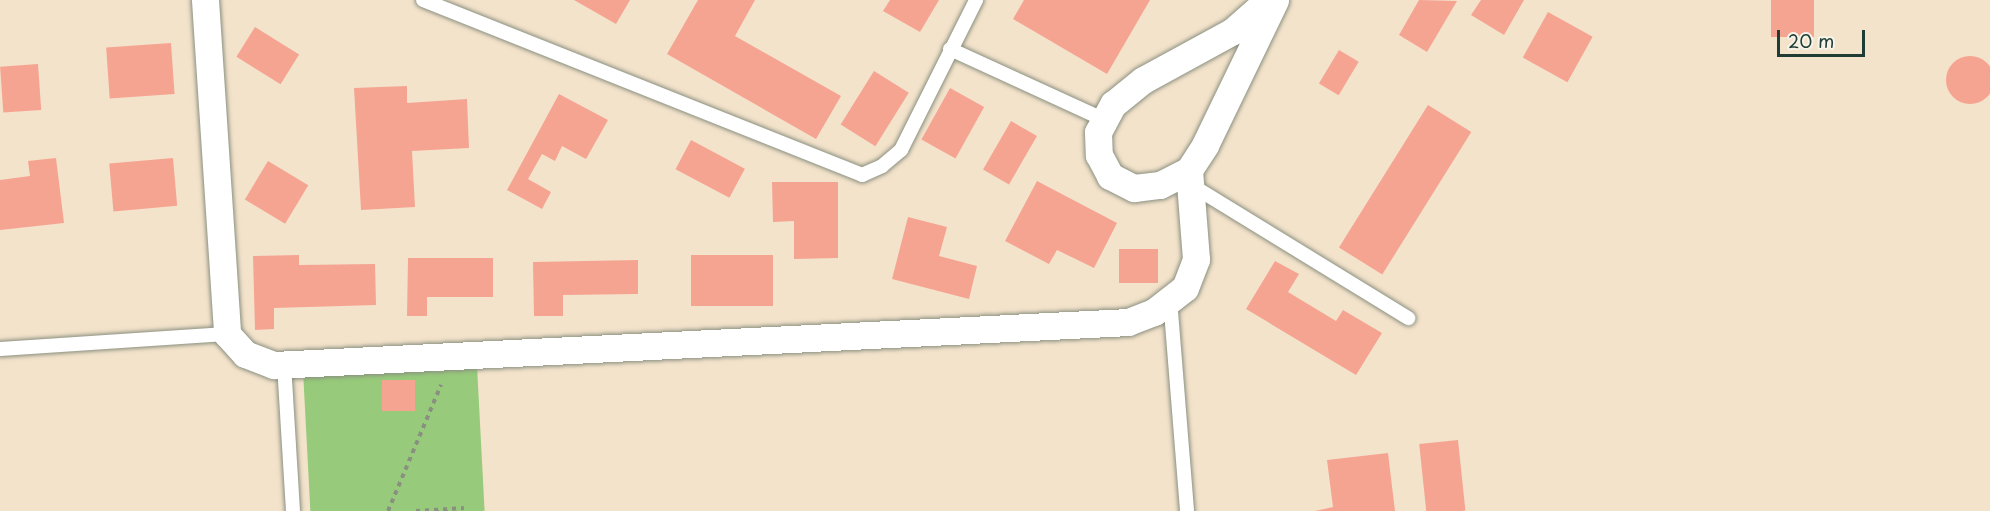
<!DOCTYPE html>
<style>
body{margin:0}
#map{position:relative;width:1990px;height:511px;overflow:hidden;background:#f4e3cb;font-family:"Playpen Sans",sans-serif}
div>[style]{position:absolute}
.green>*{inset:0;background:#97ca7a;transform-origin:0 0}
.building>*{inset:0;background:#f5a492;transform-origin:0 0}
.round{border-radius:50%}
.path>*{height:4px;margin-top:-2px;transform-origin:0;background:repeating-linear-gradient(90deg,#8a9080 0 4.5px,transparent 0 9px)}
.roads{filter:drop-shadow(0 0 2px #8a9080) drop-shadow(0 0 2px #8a9080)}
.service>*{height:14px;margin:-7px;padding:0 7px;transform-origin:7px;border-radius:7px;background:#fff}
.minor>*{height:27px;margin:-13.5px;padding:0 13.5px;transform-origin:13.5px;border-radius:13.5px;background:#fff}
span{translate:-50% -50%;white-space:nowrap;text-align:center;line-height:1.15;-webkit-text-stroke:4.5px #f7f3e8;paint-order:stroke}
.scale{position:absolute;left:1777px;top:30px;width:88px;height:27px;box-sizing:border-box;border:3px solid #1f3d34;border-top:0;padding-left:8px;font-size:18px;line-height:21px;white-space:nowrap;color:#1f3d34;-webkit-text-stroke:4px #f7f3e8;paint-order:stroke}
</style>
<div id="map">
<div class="green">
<i style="left:477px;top:366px;width:145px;height:174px;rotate:87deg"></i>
</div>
<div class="building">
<i style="clip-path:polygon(574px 0,630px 0,616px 24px)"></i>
<i style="clip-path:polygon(698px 0,755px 0,735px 36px,841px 96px,816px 139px,667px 54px)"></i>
<i style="clip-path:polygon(890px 0,939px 0,920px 32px,883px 11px)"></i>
<i style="clip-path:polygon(1024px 0,1150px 0,1107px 74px,1013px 19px)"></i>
<i style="clip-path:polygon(1419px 0,1457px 1px,1427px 52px,1399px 35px)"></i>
<i style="clip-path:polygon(1481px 0,1524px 0,1504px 35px,1471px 15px)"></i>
<i style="left:1771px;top:0;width:43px;height:37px"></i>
<i style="left:1548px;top:12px;width:51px;height:52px;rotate:29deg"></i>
<i style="left:255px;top:27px;width:52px;height:35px;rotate:32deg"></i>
<i style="left:171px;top:43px;width:51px;height:65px;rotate:86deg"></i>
<i style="left:1339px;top:50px;width:23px;height:39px;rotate:31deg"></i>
<i class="round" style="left:1946px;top:56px;width:48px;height:48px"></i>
<i style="left:38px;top:64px;width:46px;height:38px;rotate:86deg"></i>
<i style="left:874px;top:71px;width:41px;height:63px;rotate:32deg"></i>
<i style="clip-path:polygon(407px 86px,407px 103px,467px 99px,469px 148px,412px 151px,415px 207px,361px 210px,354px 88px)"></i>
<i style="left:950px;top:88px;width:39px;height:59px;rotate:29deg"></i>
<i style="clip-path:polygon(559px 94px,608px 120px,586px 159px,562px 146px,555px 161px,542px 154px,528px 179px,551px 192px,542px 209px,507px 190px)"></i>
<i style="left:1428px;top:105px;width:51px;height:168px;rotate:32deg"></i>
<i style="left:1011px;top:121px;width:30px;height:56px;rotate:30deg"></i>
<i style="left:691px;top:140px;width:61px;height:33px;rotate:28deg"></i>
<i style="clip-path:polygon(56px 158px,64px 223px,0 230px,0 180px,30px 176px,28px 161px)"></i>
<i style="left:173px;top:158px;width:48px;height:64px;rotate:85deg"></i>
<i style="left:268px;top:161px;width:47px;height:45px;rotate:31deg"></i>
<i style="clip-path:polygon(1037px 181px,1117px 223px,1094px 268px,1057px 250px,1049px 264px,1005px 241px)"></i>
<i style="clip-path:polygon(772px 182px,838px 182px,838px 258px,794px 259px,794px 221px,773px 222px)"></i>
<i style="clip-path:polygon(908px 217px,947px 227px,939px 256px,977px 266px,969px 299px,892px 279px)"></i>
<i style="left:1119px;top:249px;width:39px;height:34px"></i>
<i style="clip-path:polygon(299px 255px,299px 265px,375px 264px,376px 305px,274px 308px,274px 329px,255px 330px,253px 256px)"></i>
<i style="left:773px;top:255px;width:51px;height:82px;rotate:90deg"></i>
<i style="clip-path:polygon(408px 258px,493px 258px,493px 297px,427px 297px,427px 316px,407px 316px)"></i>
<i style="clip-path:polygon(638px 260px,638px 294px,563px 295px,563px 316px,534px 316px,533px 262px)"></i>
<i style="clip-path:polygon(1275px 261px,1299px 274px,1288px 292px,1336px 321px,1343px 310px,1382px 333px,1356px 375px,1246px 309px)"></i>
<i style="left:382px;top:380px;width:33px;height:31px"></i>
<i style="left:1458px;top:440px;width:71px;height:39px;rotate:84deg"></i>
<i style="clip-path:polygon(1388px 453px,1395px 511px,1315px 511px,1333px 507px,1327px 460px)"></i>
</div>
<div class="path">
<i style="left:388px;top:511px;width:137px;rotate:-67.2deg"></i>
<i style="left:416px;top:511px;width:48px;rotate:-3.6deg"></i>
</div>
<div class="roads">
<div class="service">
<i style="left:423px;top:0;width:473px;rotate:21.7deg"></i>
<i style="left:862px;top:175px;width:22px;rotate:-24deg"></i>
<i style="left:882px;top:166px;width:25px;rotate:-40deg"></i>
<i style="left:901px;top:150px;width:168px;rotate:-63.4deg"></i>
<i style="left:950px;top:49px;width:170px;rotate:24.6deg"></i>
<i style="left:1191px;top:185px;width:255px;rotate:31.5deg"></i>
<i style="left:1170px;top:299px;width:213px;rotate:85.4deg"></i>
<i style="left:0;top:349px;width:227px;rotate:-3.8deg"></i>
<i style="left:284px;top:364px;width:147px;rotate:86.5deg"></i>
</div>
<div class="minor">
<i style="left:205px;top:0;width:335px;rotate:86.2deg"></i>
<i style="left:227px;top:334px;width:27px;rotate:48deg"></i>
<i style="left:245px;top:354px;width:31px;rotate:21deg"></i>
<i style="left:274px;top:365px;width:855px;rotate:-2.88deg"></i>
<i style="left:1128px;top:322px;width:28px;rotate:-21deg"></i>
<i style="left:1154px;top:312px;width:39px;rotate:-38deg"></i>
<i style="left:1185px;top:288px;width:31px;rotate:-69deg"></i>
<i style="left:1196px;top:259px;width:89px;rotate:-94.5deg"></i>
<i style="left:1268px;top:0;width:47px;rotate:138.5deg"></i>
<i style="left:1233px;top:31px;width:102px;rotate:151.4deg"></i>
<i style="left:1143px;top:80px;width:38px;rotate:141deg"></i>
<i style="left:1113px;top:104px;width:32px;rotate:118deg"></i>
<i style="left:1098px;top:132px;width:23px;rotate:88deg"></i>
<i style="left:1099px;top:155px;width:24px;rotate:62deg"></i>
<i style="left:1110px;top:176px;width:27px;rotate:27deg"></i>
<i style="left:1134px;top:188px;width:26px;rotate:-7deg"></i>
<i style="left:1160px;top:185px;width:33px;rotate:-27deg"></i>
<i style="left:1189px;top:170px;width:30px;rotate:-57deg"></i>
<i style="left:1205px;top:145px;width:161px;rotate:-64.2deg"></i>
</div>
</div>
<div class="scale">20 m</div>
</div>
